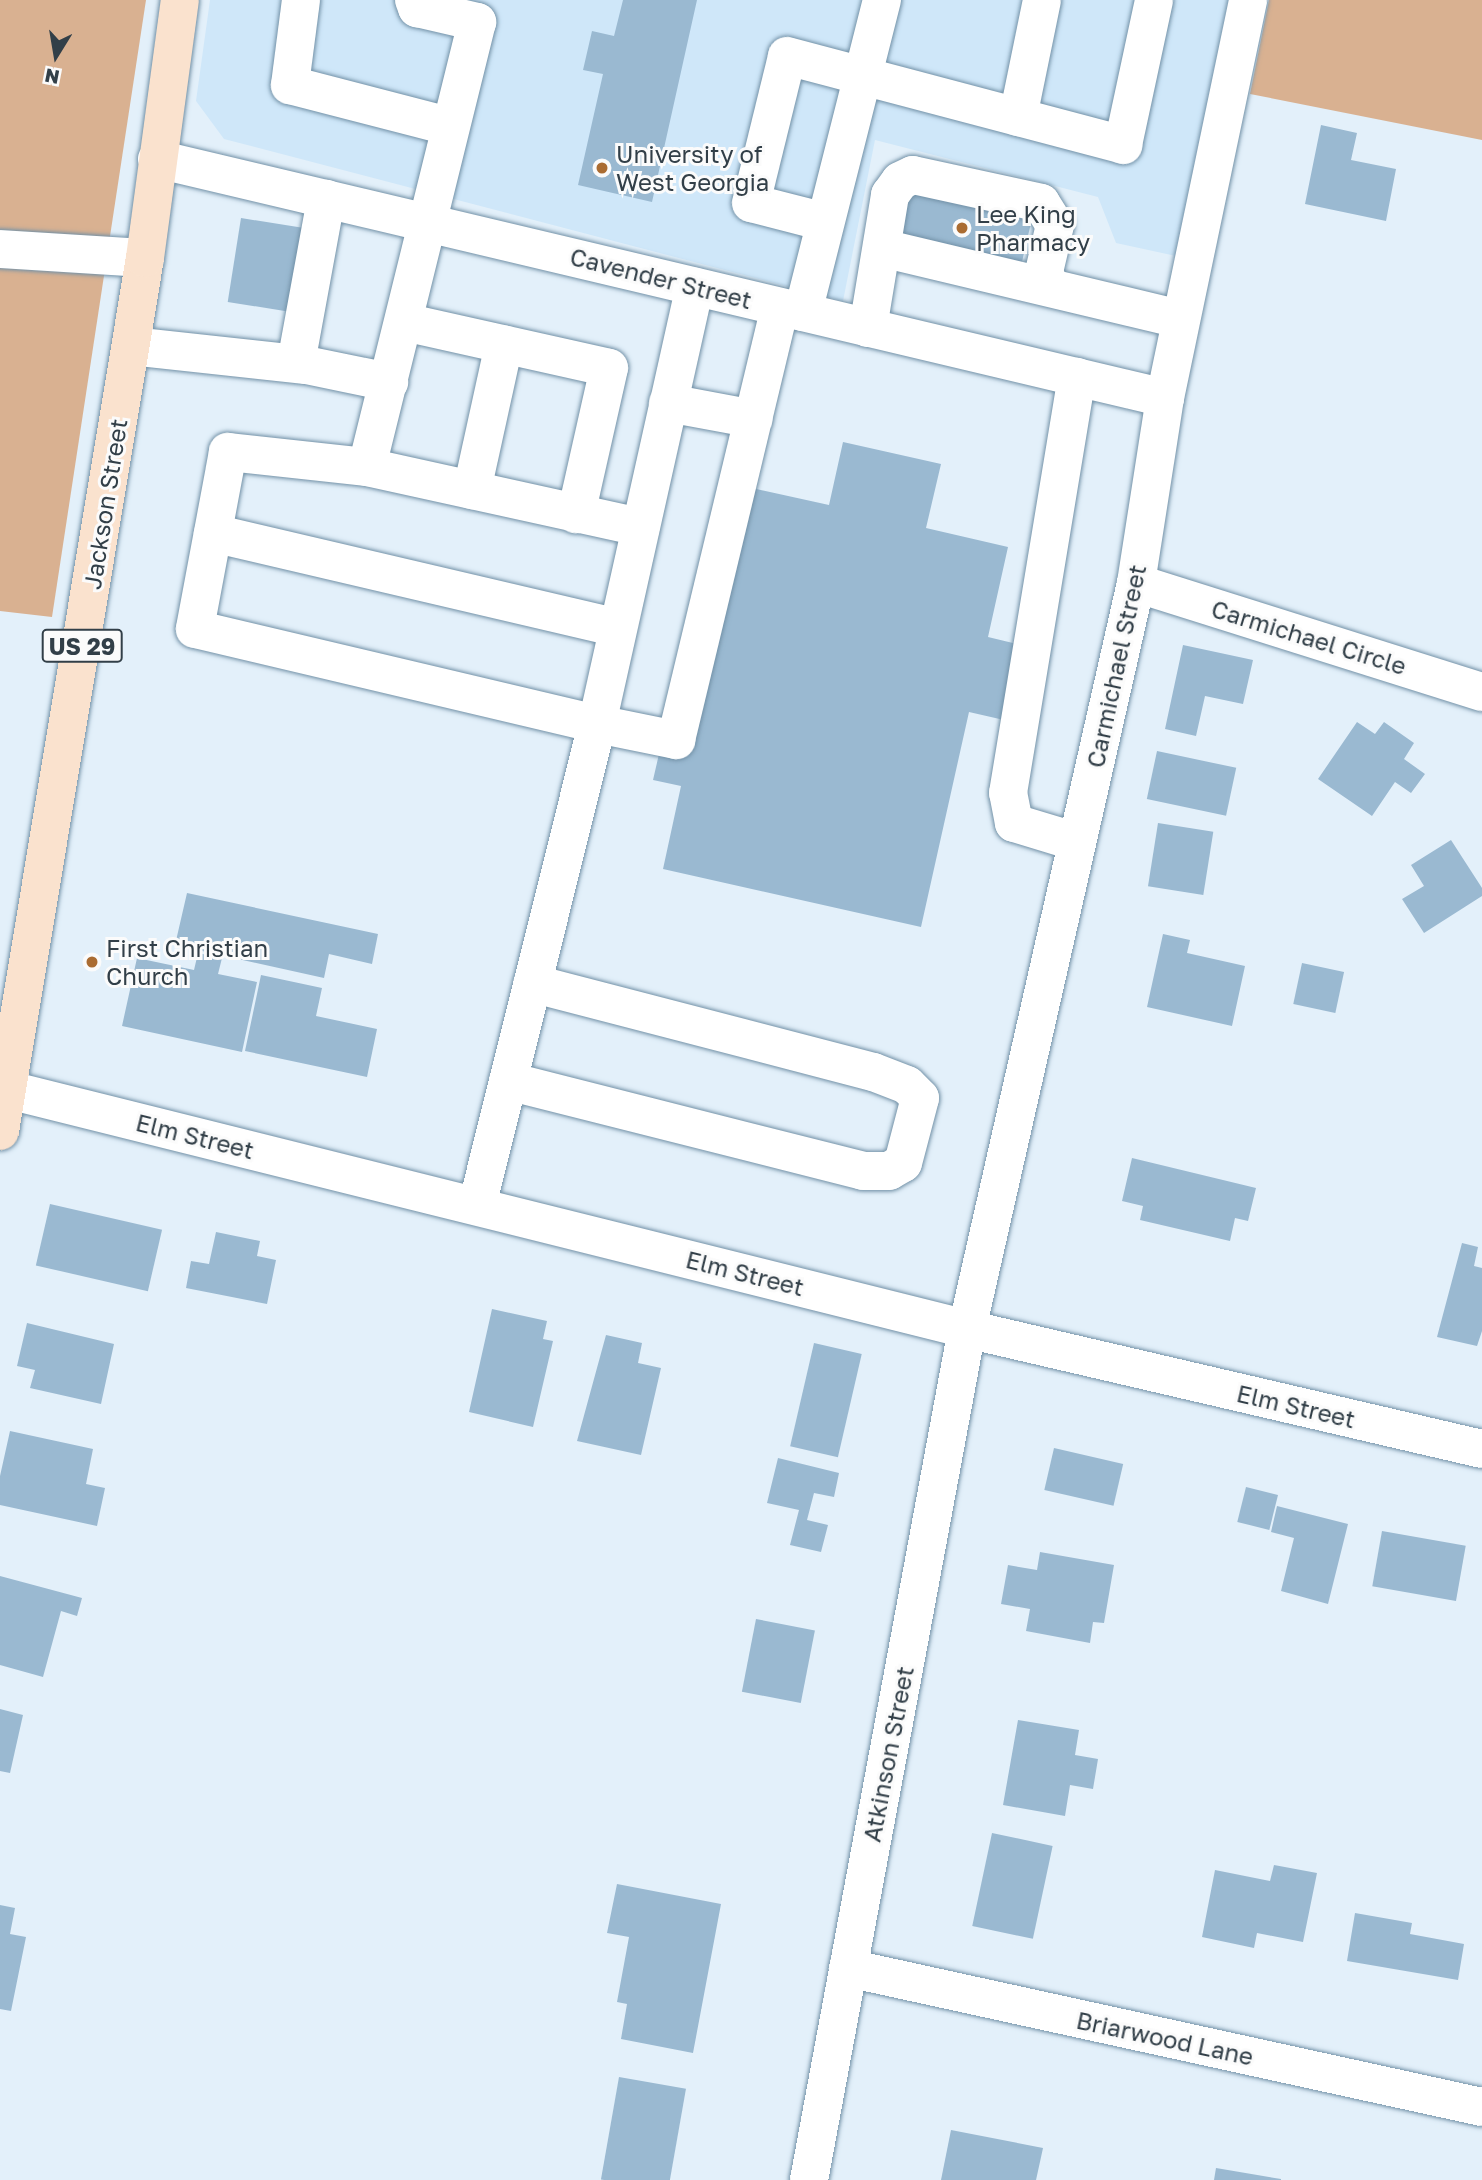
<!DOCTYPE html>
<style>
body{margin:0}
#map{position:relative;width:1482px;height:2180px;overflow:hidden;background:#e3f0fa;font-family:"Golos Text",sans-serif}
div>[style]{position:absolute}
.built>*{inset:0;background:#cfe7f9}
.green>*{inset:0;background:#d9b191}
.building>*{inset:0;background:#9ab9d1;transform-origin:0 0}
.roads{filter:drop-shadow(0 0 2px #7291a7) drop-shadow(0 0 2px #7291a7)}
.minor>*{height:38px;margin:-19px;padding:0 19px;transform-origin:19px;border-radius:19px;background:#fff}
.major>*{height:38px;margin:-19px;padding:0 19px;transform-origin:19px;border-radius:19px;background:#fae2ce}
.dots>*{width:19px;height:19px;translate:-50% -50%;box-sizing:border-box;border:4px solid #fbfbfb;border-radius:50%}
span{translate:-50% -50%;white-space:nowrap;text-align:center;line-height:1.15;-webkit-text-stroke:6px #fbfbfb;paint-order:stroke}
.shield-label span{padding:2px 5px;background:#fbfbfb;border:2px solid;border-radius:5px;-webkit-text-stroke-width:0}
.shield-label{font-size:23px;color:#323f48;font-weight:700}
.poi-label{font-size:24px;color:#323f48}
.left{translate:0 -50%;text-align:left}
.street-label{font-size:24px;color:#323f48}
.north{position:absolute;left:21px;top:21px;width:70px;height:70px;-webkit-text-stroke:5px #fbfbfb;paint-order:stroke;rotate:191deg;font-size:19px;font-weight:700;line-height:28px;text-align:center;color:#323f48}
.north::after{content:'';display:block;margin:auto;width:24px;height:32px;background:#323f48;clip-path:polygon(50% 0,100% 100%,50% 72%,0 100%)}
</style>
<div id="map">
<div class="built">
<i style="clip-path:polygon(210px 0,1230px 0,1176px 256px,1116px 243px,1098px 197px,875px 140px,843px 301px,224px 139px,196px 101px)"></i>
</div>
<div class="green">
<i style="clip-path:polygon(0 0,146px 0,52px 617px,0 611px)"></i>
<i style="clip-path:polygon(1269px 0,1482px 0,1482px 140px,1250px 94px)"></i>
</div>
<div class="building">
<i style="clip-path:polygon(623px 0,697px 0,652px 202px,578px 185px,603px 74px,583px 70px,592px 31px,614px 36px)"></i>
<i style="clip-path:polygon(1321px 125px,1357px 133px,1351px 160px,1396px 169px,1386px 221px,1305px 204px)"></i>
<i style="left:903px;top:186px;width:133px;height:57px;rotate:13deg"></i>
<i style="left:241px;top:218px;width:67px;height:85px;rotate:9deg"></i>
<i style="clip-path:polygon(843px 442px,941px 464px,926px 528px,1008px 547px,988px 637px,1021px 645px,1004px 720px,969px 712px,921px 927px,663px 869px,681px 786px,653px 780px,662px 741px,693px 748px,752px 488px,829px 505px)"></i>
<i style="clip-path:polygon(1183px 645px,1253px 660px,1243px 704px,1205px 696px,1196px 736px,1165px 729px)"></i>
<i style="clip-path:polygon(1357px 722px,1375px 734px,1384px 722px,1414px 743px,1404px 759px,1425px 774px,1411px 793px,1395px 782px,1372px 816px,1318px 779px)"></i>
<i style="left:1157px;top:751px;width:81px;height:49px;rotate:12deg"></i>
<i style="left:1158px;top:823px;width:56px;height:64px;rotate:9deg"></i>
<i style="clip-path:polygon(1451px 840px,1482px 888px,1482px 896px,1424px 933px,1402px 899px,1424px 886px,1411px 865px)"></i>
<i style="clip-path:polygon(187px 893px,378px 934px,372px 964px,329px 954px,324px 978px,175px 945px)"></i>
<i style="clip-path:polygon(1163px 934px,1190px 940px,1187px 953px,1245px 966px,1232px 1026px,1147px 1007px)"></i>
<i style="clip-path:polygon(198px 953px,222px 958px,218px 974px,257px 982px,242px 1052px,122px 1026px,137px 958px,194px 970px)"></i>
<i style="left:1302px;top:963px;width:43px;height:42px;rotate:12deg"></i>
<i style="clip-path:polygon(261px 975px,322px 988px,316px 1016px,377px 1029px,367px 1077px,245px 1051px)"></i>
<i style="clip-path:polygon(1132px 1158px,1256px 1188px,1248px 1221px,1235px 1218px,1230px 1241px,1140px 1220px,1143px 1206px,1122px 1201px)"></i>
<i style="left:50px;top:1204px;width:115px;height:63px;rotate:13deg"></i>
<i style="clip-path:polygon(216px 1232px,260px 1241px,257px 1256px,276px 1260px,267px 1304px,186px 1288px,191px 1261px,209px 1264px)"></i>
<i style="clip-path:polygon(1462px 1243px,1478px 1247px,1474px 1266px,1482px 1268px,1482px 1331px,1477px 1346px,1437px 1337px)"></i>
<i style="clip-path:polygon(492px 1309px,547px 1321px,543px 1339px,553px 1341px,533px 1427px,469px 1412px)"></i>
<i style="clip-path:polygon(27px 1323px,114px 1344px,101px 1404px,30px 1388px,35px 1370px,17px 1366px)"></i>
<i style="clip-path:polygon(606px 1335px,642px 1343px,638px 1363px,661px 1368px,641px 1455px,577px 1441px)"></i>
<i style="left:814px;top:1343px;width:49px;height:106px;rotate:13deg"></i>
<i style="clip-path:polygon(10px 1431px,93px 1449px,86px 1484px,105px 1488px,97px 1526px,0 1505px,0 1476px)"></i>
<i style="left:1054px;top:1448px;width:71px;height:43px;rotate:13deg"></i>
<i style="clip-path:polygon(778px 1458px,839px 1473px,834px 1497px,814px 1493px,807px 1520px,828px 1525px,821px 1552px,790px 1545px,799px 1510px,767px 1503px)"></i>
<i style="left:1246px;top:1487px;width:33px;height:36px;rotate:14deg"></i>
<i style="clip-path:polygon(1277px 1506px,1348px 1524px,1328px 1604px,1281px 1591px,1294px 1538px,1271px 1532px)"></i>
<i style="left:1382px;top:1531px;width:85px;height:56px;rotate:10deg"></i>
<i style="clip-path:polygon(1040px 1552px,1114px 1565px,1104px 1623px,1093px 1622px,1090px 1643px,1026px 1631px,1030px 1609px,1001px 1604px,1008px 1565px,1037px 1570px)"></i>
<i style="clip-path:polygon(0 1576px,82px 1598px,77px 1616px,61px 1611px,43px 1677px,0 1665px)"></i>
<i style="left:756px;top:1619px;width:60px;height:74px;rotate:11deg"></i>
<i style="clip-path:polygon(0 1709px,23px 1715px,10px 1773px,0 1771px)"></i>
<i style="clip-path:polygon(1018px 1720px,1079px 1730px,1075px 1755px,1098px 1759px,1093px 1789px,1070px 1785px,1065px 1816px,1003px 1805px)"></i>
<i style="left:992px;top:1833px;width:62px;height:95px;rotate:12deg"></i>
<i style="clip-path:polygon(1274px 1865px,1317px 1873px,1303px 1942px,1257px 1933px,1254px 1948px,1202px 1937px,1215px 1870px,1270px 1881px)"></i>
<i style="clip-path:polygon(617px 1884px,721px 1904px,693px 2053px,621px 2039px,627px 2004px,617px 2002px,629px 1937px,607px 1933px)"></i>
<i style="clip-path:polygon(0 1905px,15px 1908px,10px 1934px,26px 1937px,11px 2011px,0 2009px)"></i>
<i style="clip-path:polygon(1355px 1913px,1412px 1923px,1410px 1934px,1464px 1944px,1458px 1980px,1347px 1961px)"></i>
<i style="left:619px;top:2077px;width:68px;height:104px;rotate:10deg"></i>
<i style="clip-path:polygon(951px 2130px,1043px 2148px,1036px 2180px,941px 2180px)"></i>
<i style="clip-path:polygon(1216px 2168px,1281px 2179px,1281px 2180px,1214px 2180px)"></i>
</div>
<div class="roads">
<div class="minor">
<i style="left:301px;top:0;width:86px;rotate:97.4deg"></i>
<i style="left:290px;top:85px;width:163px;rotate:14.5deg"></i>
<i style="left:414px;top:0;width:9px;rotate:69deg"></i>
<i style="left:417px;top:8px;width:62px;rotate:13.1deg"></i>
<i style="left:477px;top:22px;width:458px;rotate:103.9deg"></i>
<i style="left:367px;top:467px;width:140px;rotate:-173.8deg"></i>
<i style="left:228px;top:452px;width:180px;rotate:100.6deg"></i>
<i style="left:195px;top:629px;width:413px;rotate:13.3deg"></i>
<i style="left:597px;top:724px;width:448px;rotate:-77.4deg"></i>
<i style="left:1018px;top:117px;width:119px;rotate:-78.4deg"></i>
<i style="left:157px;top:159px;width:1036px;rotate:13.34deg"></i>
<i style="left:825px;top:222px;width:76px;rotate:-165.6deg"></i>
<i style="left:751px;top:203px;width:151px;rotate:-76.2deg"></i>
<i style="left:787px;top:56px;width:348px;rotate:14.8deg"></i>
<i style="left:1123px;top:145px;width:148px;rotate:-77.9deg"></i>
<i style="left:882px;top:248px;width:306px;rotate:13.4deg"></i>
<i style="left:0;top:249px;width:145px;rotate:3.6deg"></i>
<i style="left:803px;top:312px;width:322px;rotate:-75.8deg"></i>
<i style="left:404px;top:322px;width:210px;rotate:12.6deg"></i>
<i style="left:609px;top:368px;width:150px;rotate:102.7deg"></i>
<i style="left:868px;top:328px;width:135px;rotate:-80.6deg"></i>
<i style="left:890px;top:195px;width:17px;rotate:-54deg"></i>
<i style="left:900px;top:181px;width:14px;rotate:-25deg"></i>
<i style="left:913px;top:175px;width:131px;rotate:12.3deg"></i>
<i style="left:1041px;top:203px;width:26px;rotate:58deg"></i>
<i style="left:1055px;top:225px;width:48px;rotate:103.2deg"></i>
<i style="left:1044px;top:272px;width:16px;rotate:68deg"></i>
<i style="left:131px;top:346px;width:176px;rotate:6.2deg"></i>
<i style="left:306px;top:365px;width:85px;rotate:11.6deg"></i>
<i style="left:296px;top:363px;width:167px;rotate:-79.6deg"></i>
<i style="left:668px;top:403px;width:87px;rotate:10.5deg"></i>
<i style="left:367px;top:467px;width:280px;rotate:12.4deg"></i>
<i style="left:472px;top:490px;width:149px;rotate:-77.6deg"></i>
<i style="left:213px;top:533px;width:415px;rotate:13.2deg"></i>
<i style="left:1136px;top:583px;width:363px;rotate:17.5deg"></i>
<i style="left:1077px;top:842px;width:66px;rotate:-163.2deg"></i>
<i style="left:1014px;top:823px;width:31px;rotate:-101deg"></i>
<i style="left:1008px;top:793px;width:422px;rotate:-80.6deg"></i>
<i style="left:508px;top:1081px;width:366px;rotate:14.2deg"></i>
<i style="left:863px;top:1171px;width:26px"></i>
<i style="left:889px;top:1171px;width:16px;rotate:-30deg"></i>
<i style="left:903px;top:1163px;width:67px;rotate:-75.3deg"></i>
<i style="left:920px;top:1098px;width:18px;rotate:-135deg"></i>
<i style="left:907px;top:1085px;width:36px;rotate:-159deg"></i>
<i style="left:873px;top:1072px;width:352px;rotate:-165.4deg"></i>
<i style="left:9px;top:1090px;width:987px;rotate:14.01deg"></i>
<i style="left:967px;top:1329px;width:529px;rotate:13.12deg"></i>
<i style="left:477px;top:1206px;width:497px;rotate:-76deg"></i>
<i style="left:597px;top:724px;width:81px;rotate:11.4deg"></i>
<i style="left:676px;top:740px;width:445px;rotate:-76.5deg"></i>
<i style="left:848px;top:1968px;width:649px;rotate:12.37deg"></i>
<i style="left:809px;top:2180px;width:866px;rotate:-79.48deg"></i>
<i style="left:967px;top:1329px;width:765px;rotate:-77.24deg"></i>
<i style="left:1136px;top:583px;width:187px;rotate:-81.1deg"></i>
<i style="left:1165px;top:398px;width:407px;rotate:-78.2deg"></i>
</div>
<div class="major">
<i style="left:0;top:1131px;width:885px;rotate:-80.57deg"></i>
<i style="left:145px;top:258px;width:260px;rotate:-82.3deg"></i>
</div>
</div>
<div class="dots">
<i style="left:602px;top:168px;background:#aa6c32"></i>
<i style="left:962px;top:228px;background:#aa6c32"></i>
<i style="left:92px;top:962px;background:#aa6c32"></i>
</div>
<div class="shield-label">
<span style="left:82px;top:646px">US 29</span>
</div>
<div class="poi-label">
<span class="left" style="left:616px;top:168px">University of<br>West Georgia</span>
<span class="left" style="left:976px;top:228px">Lee King<br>Pharmacy</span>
<span class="left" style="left:106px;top:962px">First Christian<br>Church</span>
</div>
<div class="street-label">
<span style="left:661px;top:278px;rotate:14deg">Cavender Street</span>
<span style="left:105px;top:504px;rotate:-81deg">Jackson Street</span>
<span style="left:1309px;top:637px;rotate:17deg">Carmichael Circle</span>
<span style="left:1116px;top:666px;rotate:-78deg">Carmichael Street</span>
<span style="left:195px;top:1136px;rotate:14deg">Elm Street</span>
<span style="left:745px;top:1273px;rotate:14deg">Elm Street</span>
<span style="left:1296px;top:1406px;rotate:13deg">Elm Street</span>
<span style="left:888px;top:1754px;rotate:-79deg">Atkinson Street</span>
<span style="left:1165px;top:2038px;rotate:12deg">Briarwood Lane</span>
</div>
<div class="north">N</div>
</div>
